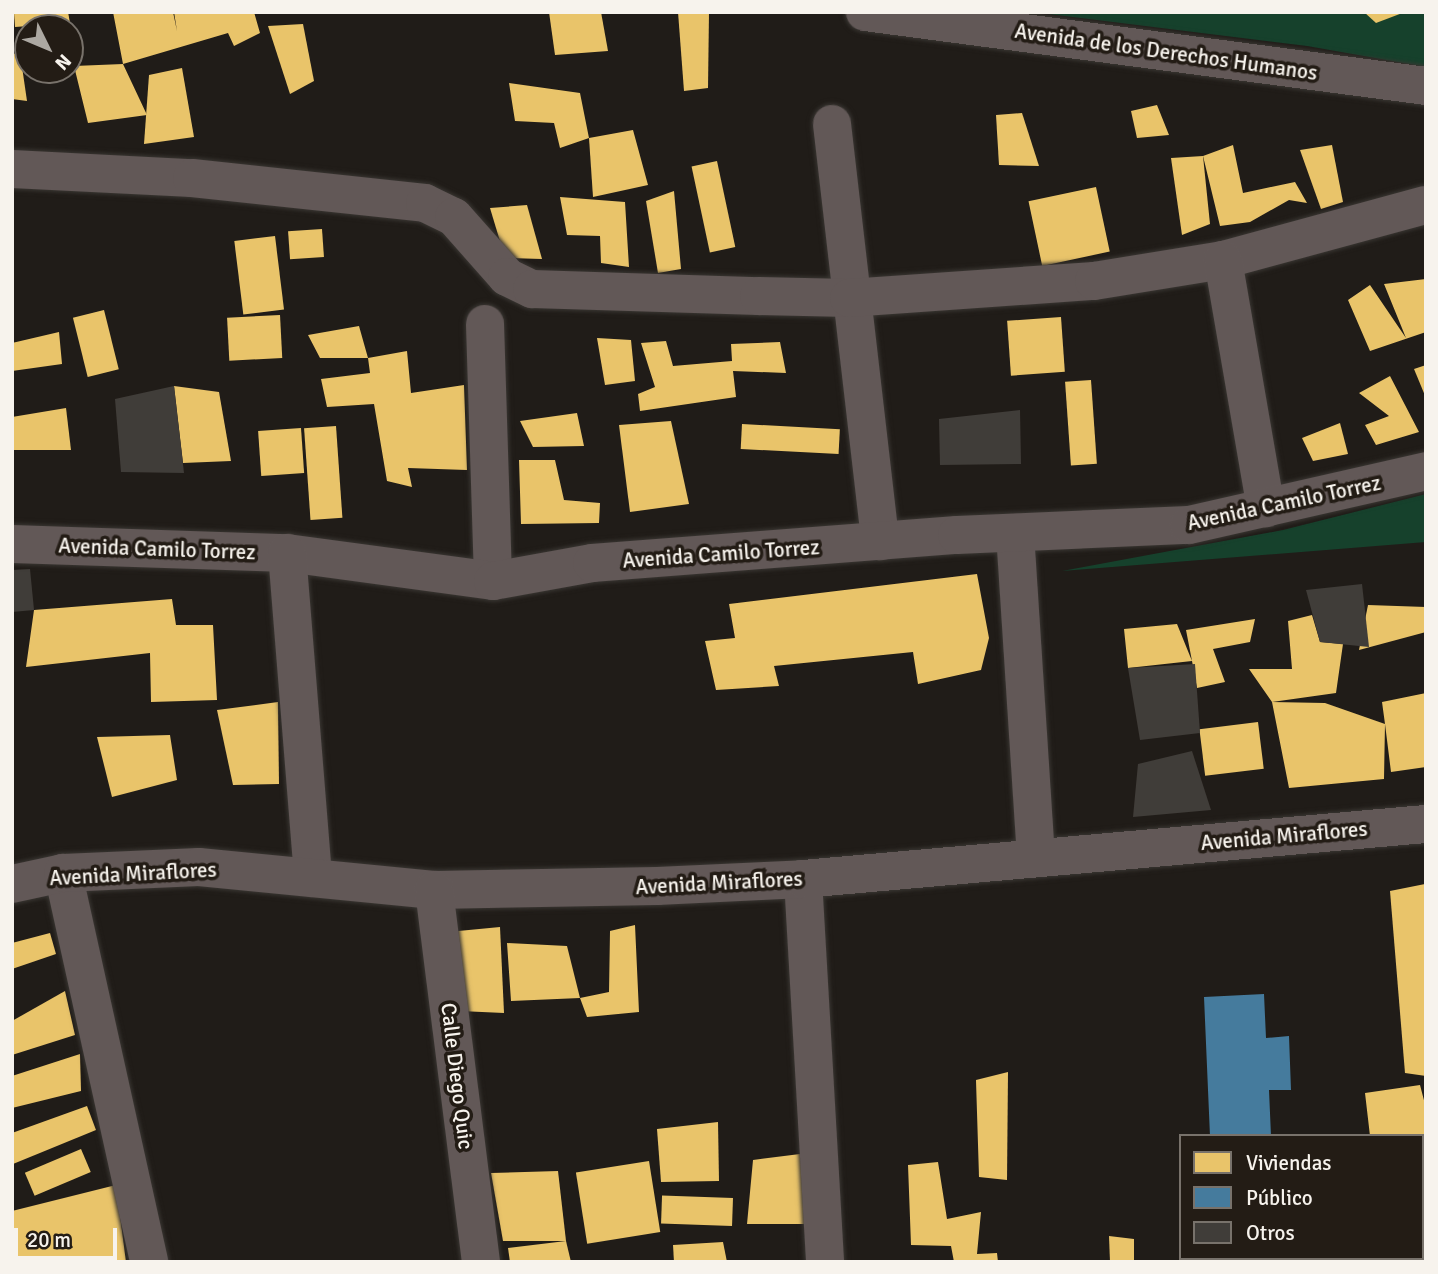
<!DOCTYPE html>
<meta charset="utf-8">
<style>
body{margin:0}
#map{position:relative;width:1438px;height:1274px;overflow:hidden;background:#201c18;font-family:Signika,sans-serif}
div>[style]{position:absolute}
.green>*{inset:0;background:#16412c}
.homes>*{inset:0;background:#e9c46a;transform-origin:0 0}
.public>*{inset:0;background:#457b9d}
.building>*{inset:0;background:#403d39}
.roads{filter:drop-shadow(0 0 2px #393632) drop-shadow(0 0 2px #393632)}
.minor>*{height:38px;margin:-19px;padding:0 19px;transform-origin:19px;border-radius:19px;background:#625857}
span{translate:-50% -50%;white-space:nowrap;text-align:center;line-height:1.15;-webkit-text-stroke:7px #231c15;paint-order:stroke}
.street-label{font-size:21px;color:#f7f3ed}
.frame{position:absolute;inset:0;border:14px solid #f7f3ed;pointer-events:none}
.legend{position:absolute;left:1179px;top:1134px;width:245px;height:126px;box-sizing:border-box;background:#231c15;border:2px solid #78726b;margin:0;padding:9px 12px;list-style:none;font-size:21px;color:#f7f3ed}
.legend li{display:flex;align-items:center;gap:14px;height:35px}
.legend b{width:35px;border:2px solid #78726b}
.north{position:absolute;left:14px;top:14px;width:70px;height:70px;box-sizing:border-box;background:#231c15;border:2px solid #78726b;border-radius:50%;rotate:133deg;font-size:19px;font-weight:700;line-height:28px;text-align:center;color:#f7f3ed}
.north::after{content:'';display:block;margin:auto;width:24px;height:32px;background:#aca8a2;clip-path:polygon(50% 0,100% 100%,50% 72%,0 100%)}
.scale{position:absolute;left:14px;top:1228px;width:103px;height:32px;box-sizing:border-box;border:4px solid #f7f3ed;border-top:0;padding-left:9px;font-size:21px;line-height:24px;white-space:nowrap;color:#f7f3ed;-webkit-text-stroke:5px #231c15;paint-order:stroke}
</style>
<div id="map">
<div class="green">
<i style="clip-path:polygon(1032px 12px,1426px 12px,1426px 67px,1307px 46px)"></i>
<i style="clip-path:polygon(1426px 494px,1426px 542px,1062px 571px,1283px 530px)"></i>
</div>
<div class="homes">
<i style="clip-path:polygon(14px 12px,68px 12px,70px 23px,15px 27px)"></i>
<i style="clip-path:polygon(113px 12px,173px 12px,177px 31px,174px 12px,254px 12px,260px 33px,234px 46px,228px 33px,123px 64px,147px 115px,88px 123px,74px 66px,123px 64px)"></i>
<i style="clip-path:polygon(549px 12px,601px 12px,608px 51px,555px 55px)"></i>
<i style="clip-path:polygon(678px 12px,709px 12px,708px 88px,684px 91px)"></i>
<i style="clip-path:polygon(1364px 12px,1405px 12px,1376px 23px)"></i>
<i style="clip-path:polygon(303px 24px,314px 81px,290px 94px,268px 26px)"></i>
<i style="clip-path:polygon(20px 53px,27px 101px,12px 99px,12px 54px)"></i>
<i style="clip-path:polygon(182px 68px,194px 137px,144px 144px,149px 75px)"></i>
<i style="clip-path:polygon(509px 83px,580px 93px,589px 138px,560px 148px,554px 123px,515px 121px)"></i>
<i style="clip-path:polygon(1157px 105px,1169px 135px,1137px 138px,1131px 111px)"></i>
<i style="clip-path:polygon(1022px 113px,1039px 166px,999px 165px,996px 115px)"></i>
<i style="clip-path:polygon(633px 130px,648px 185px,593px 197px,589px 138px)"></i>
<i style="clip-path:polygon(1233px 145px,1243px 193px,1295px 182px,1307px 203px,1289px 200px,1250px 222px,1220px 226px,1203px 156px)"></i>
<i style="clip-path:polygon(1332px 145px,1343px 202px,1321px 209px,1300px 150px)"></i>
<i style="clip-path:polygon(1203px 156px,1210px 224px,1182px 235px,1171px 158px)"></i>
<i style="left:717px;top:161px;width:88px;height:26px;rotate:78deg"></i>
<i style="left:1096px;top:187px;width:66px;height:69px;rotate:78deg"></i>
<i style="clip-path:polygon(674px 191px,681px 269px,658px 273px,646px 201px)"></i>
<i style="clip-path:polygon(560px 197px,625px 202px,629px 267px,601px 263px,600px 236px,567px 235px)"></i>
<i style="clip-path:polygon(527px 205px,542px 259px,505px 258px,490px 208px)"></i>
<i style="left:322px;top:229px;width:28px;height:34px;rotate:86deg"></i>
<i style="left:275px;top:236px;width:74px;height:41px;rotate:83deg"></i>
<i style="clip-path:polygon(1426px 279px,1426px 332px,1370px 351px,1348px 300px,1370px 285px,1406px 338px,1384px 284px)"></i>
<i style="left:104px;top:310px;width:61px;height:32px;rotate:76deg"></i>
<i style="left:280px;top:315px;width:43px;height:53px;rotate:87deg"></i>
<i style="left:1061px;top:317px;width:55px;height:54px;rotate:86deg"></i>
<i style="clip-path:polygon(359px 326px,368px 358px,407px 351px,411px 393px,464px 385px,467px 470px,408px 468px,412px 487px,387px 481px,374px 404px,327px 407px,321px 379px,370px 373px,368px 358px,320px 358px,308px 335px)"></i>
<i style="clip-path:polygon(59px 332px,62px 364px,12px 371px,12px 343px)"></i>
<i style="clip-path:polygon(597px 338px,631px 340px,635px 381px,605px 385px)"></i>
<i style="clip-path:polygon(666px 341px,673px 366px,732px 361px,731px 344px,780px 342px,786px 373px,733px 371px,736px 397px,640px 411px,638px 394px,655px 387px,641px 343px)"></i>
<i style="clip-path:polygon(1426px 365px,1426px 398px,1414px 369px)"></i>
<i style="clip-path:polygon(1390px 376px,1419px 432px,1376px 445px,1365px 425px,1389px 416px,1359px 393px)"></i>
<i style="left:1091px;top:380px;width:84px;height:26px;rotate:86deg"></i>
<i style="clip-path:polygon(174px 386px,219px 392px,231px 461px,183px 463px)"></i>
<i style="clip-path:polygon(66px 408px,71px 450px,12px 450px,12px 417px)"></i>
<i style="clip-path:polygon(577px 413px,584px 446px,533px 447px,520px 421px)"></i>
<i style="clip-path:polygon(671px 421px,689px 504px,630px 512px,619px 425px)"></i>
<i style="clip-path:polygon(1340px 423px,1348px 454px,1313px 461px,1302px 438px)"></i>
<i style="left:742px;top:424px;width:98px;height:25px;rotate:3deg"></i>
<i style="left:336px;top:426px;width:92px;height:32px;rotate:86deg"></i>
<i style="left:301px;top:428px;width:45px;height:43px;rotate:86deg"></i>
<i style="clip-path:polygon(519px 460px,555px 460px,564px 500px,600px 503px,599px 523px,521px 524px)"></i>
<i style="clip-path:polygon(977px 574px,989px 638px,981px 670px,918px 684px,913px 652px,774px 666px,779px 686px,716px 690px,705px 641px,735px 638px,729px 604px)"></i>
<i style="clip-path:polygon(172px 599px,176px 625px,213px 625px,217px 700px,151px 702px,150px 653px,26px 667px,34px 610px)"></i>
<i style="clip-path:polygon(1368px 605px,1426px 607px,1426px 632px,1359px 650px)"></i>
<i style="clip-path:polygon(1312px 615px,1320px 642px,1343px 644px,1336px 693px,1272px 702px,1325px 703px,1385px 724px,1382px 702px,1426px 693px,1426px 767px,1391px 772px,1385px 724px,1384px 779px,1289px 788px,1272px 702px,1249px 669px,1292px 669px,1288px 621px)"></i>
<i style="clip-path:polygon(1255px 619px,1250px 642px,1213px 649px,1225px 682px,1197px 688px,1192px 661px,1128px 668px,1124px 629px,1177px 624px,1192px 661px,1186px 630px)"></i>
<i style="clip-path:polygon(278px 702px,279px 784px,233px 785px,217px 710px)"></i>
<i style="left:1258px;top:722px;width:47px;height:59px;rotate:83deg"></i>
<i style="clip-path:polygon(170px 735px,177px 780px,112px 797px,97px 737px)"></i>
<i style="clip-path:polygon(1425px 884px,1426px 889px,1426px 1076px,1405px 1073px,1390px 891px)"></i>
<i style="clip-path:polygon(635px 925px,639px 1012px,587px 1017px,580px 998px,511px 1001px,507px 943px,567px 946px,580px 998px,609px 992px,610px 931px)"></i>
<i style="clip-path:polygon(500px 927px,504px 1013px,460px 1011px,448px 932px)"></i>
<i style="clip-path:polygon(50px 933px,56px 954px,12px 969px,12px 943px)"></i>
<i style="clip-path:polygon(65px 991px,75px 1035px,12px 1055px,12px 1021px)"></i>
<i style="clip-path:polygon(80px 1054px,81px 1091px,12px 1108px,12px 1076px)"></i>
<i style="clip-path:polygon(1008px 1072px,1007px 1180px,979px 1177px,976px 1080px)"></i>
<i style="clip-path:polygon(1420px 1085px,1426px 1108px,1422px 1189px,1422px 1136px,1370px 1136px,1365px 1093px)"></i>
<i style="clip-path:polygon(87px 1106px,96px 1130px,13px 1164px,12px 1133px)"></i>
<i style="clip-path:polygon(718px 1122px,719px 1181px,661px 1182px,657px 1129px)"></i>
<i style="left:81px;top:1149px;width:25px;height:61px;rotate:67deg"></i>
<i style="clip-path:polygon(800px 1154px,807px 1224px,747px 1224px,753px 1160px)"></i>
<i style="left:649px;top:1161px;width:72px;height:74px;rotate:81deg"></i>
<i style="clip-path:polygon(938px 1162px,947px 1219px,981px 1212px,977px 1254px,997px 1253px,998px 1262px,954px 1262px,951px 1246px,911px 1245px,908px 1165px)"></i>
<i style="clip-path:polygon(558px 1171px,566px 1241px,503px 1241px,491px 1173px)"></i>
<i style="clip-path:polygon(116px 1185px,126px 1262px,12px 1262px,12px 1211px)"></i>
<i style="left:733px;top:1198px;width:28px;height:71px;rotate:92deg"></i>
<i style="clip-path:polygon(1422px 1208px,1426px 1262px,1380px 1262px,1422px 1258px)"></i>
<i style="clip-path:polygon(1109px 1236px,1134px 1239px,1134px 1262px,1110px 1262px)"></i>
<i style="clip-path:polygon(566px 1241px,571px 1262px,510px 1262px,508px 1248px)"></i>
<i style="clip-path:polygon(723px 1242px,727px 1262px,674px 1262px,673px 1245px)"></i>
</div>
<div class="public">
<i style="clip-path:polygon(1264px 994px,1266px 1038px,1289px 1036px,1291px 1090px,1269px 1090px,1271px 1136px,1210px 1136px,1204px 997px)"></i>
</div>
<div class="building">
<i style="clip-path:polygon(174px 386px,184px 473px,121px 472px,115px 399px)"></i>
<i style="clip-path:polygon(1020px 410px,1021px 464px,940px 465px,939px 419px)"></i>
<i style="clip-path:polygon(30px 569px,34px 610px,12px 612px,12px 570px)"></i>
<i style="clip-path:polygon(1362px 584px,1369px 647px,1320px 642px,1306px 590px)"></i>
<i style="clip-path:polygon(1195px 664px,1200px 733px,1140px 740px,1128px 668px)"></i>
<i style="clip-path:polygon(1192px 751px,1211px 810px,1133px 817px,1138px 764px)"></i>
</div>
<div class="roads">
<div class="minor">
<i style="left:865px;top:12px;width:566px;rotate:7.51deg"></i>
<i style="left:832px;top:124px;width:420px;rotate:83.4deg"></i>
<i style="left:12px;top:169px;width:180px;rotate:2.9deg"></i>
<i style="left:192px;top:178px;width:234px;rotate:6.1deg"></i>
<i style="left:425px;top:203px;width:32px;rotate:26deg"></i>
<i style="left:454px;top:217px;width:80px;rotate:48.5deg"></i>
<i style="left:507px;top:277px;width:28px;rotate:26deg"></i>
<i style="left:532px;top:289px;width:227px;rotate:1.8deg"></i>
<i style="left:759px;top:296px;width:90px;rotate:1.3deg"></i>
<i style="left:849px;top:298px;width:246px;rotate:-4deg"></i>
<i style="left:1094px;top:281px;width:131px;rotate:-9.2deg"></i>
<i style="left:1223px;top:260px;width:210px;rotate:-15.2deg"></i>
<i style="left:1223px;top:260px;width:252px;rotate:80.2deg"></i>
<i style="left:485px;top:324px;width:257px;rotate:88.2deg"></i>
<i style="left:1015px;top:533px;width:323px;rotate:86.3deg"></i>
<i style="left:12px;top:544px;width:275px;rotate:1.9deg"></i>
<i style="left:287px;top:553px;width:208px;rotate:7.7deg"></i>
<i style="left:493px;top:581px;width:101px;rotate:-10.3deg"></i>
<i style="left:592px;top:563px;width:366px;rotate:-4.4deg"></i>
<i style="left:957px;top:535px;width:232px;rotate:-2.5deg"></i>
<i style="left:1189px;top:525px;width:243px;rotate:-12.8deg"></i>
<i style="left:287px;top:553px;width:326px;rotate:85.4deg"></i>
<i style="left:63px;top:873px;width:398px;rotate:77.5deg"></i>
<i style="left:803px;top:879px;width:384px;rotate:86.7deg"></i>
<i style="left:12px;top:884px;width:52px;rotate:-12.2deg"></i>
<i style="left:63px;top:873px;width:136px;rotate:-2.5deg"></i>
<i style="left:199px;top:867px;width:236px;rotate:5.6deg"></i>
<i style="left:434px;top:890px;width:223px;rotate:-1deg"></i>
<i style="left:657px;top:886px;width:146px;rotate:-2.7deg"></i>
<i style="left:803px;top:879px;width:625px;rotate:-5.05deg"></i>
<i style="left:434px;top:890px;width:375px;rotate:82.8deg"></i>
</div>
</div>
<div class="street-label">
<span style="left:1166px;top:52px;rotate:8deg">Avenida de los Derechos Humanos</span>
<span style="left:1284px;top:503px;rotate:-12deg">Avenida Camilo Torrez</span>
<span style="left:157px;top:549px;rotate:2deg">Avenida Camilo Torrez</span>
<span style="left:721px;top:554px;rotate:-4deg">Avenida Camilo Torrez</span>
<span style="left:1284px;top:836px;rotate:-5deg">Avenida Miraflores</span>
<span style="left:133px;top:874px;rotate:-3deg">Avenida Miraflores</span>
<span style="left:719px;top:883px;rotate:-3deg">Avenida Miraflores</span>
<span style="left:457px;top:1076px;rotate:83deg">Calle Diego Quic</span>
</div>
<div class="frame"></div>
<ul class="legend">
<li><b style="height:19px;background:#e9c46a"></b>Viviendas</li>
<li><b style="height:19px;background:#457b9d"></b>Público</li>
<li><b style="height:19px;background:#403d39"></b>Otros</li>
</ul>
<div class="north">N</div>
<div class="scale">20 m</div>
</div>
